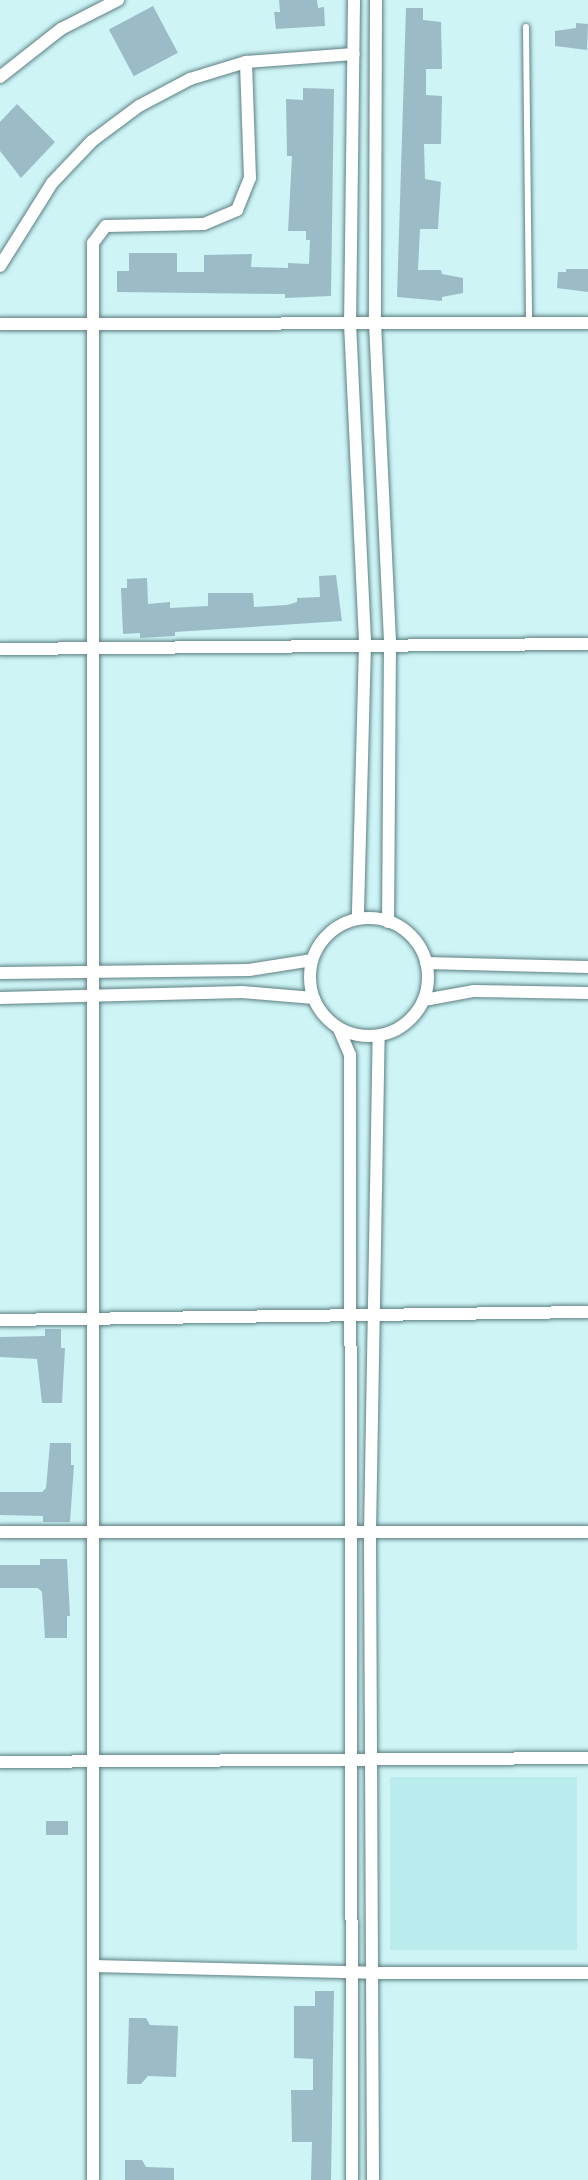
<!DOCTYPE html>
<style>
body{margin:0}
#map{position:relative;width:588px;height:2180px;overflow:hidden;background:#cef4f6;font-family:"Work Sans",sans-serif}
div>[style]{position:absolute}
.built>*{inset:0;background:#baebed;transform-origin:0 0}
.building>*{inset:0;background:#9bbcc7;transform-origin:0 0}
.roads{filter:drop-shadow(0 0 2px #5d8082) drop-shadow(0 0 2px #5d8082)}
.service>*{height:6px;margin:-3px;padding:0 3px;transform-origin:3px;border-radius:3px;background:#fff}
.minor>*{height:12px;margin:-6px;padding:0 6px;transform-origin:6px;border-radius:6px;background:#fff}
.minor>.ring{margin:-6px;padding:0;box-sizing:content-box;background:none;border:12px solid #fff;border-radius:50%}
span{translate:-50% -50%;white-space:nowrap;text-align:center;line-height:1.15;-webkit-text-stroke:4.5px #fff;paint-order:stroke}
</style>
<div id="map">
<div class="built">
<i style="left:577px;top:1777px;width:173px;height:187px;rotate:90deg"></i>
</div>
<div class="building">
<i style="clip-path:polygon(279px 0,317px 0,318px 8px,324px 7px,325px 26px,276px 29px,274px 12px,280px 12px)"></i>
<i style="left:153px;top:6px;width:53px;height:50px;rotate:62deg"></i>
<i style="clip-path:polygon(406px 8px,423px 8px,423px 20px,441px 22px,442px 69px,426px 69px,426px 95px,442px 96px,441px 144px,424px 144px,425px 179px,441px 182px,438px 229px,420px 229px,418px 270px,441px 270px,442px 274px,463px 278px,463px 293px,442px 297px,442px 301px,397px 297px)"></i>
<i style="clip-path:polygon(576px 23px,588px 24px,587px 50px,555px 46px,555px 31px,576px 28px)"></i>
<i style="clip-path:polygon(303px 88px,334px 89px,331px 296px,285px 298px,285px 294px,117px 292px,117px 271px,129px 271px,129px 253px,177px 253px,177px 272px,204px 272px,204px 255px,252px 254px,251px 267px,288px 268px,288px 263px,309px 264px,310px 240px,306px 240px,306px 231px,288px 231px,292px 156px,287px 156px,286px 99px,303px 100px)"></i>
<i style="clip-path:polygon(17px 104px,55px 142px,21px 178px,0 151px,0 122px)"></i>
<i style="clip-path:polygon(566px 269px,588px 269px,588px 292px,557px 288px,558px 272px,566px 272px)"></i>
<i style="clip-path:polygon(336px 575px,342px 621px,175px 632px,175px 636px,140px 638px,140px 633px,123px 634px,121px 588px,127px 588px,127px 579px,147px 578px,148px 604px,170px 602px,170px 608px,208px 606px,208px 593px,253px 593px,254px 607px,287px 605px,297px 602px,297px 598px,320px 597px,319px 576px)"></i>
<i style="clip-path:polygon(45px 1329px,61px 1329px,61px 1348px,65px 1348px,62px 1403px,42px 1403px,37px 1359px,0 1357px,0 1337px,45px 1336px)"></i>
<i style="clip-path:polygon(50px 1443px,71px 1443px,71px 1465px,74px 1465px,70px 1522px,43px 1522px,43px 1516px,0 1515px,0 1492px,42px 1492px,46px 1488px)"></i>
<i style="clip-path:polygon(40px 1559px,67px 1559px,70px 1616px,67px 1616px,67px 1638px,45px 1638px,42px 1592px,38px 1588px,0 1588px,0 1565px,40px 1565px)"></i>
<i style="left:68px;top:1821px;width:14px;height:22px;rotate:90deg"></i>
<i style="clip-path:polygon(315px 1991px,334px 1991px,331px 2180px,311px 2180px,312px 2142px,292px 2142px,291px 2090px,313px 2090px,313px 2059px,294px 2058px,294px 2006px,315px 2006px)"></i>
<i style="clip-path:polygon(129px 2018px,146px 2018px,150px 2025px,178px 2026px,176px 2077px,148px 2076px,141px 2084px,127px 2084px)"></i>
<i style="clip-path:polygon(125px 2160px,142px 2160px,146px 2167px,174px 2168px,174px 2180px,125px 2180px)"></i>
</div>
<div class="roads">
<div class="service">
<i style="left:526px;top:27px;width:296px;rotate:89.4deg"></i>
</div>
<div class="minor">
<i style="left:354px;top:0;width:323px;rotate:90.7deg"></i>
<i style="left:350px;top:323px;width:321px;rotate:87.3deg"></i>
<i style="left:365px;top:644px;width:275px;rotate:91.5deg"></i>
<i style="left:376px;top:0;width:323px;rotate:90.2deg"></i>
<i style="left:375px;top:323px;width:320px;rotate:87.3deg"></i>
<i style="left:390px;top:643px;width:279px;rotate:90.4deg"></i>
<i style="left:0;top:77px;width:78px;rotate:-38.2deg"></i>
<i style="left:61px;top:29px;width:64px;rotate:-27deg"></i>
<i style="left:0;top:266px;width:98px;rotate:-57.9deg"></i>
<i style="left:52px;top:183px;width:58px;rotate:-46.4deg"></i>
<i style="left:92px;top:141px;width:59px;rotate:-36.7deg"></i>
<i style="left:139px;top:106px;width:58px;rotate:-27.9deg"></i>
<i style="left:190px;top:79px;width:59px;rotate:-16.9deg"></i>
<i style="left:246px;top:62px;width:108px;rotate:-4.2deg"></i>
<i style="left:0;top:324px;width:588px;rotate:-0.1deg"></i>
<i style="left:0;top:649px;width:588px;rotate:-0.49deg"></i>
<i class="ring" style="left:310px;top:918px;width:106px;height:106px"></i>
<i style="left:426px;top:963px;width:162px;rotate:1.4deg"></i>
<i style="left:0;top:973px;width:249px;rotate:-0.7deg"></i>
<i style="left:249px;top:970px;width:64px;rotate:-9deg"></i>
<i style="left:0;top:998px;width:242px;rotate:-1.4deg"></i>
<i style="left:242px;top:992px;width:72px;rotate:4.8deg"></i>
<i style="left:424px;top:1000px;width:51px;rotate:-10.2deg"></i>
<i style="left:474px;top:991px;width:114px;rotate:1deg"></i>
<i style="left:339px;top:1029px;width:28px;rotate:67deg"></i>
<i style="left:350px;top:1055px;width:1125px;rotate:89.9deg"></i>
<i style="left:0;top:1320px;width:588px;rotate:-0.78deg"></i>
<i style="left:0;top:1532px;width:588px"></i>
<i style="left:0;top:1762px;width:588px;rotate:-0.39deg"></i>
<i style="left:93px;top:1966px;width:281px;rotate:1.4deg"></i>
<i style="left:374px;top:1973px;width:214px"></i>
<i style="left:93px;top:2180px;width:1937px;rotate:-90deg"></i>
<i style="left:93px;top:243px;width:21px;rotate:-53deg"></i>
<i style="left:106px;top:226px;width:98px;rotate:-1.2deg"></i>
<i style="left:204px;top:224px;width:36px;rotate:-23deg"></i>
<i style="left:237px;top:210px;width:35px;rotate:-68deg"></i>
<i style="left:250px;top:178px;width:116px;rotate:-92deg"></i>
<i style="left:373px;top:2180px;width:648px;rotate:-90.27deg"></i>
<i style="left:370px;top:1532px;width:496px;rotate:-89deg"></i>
</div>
</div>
</div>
